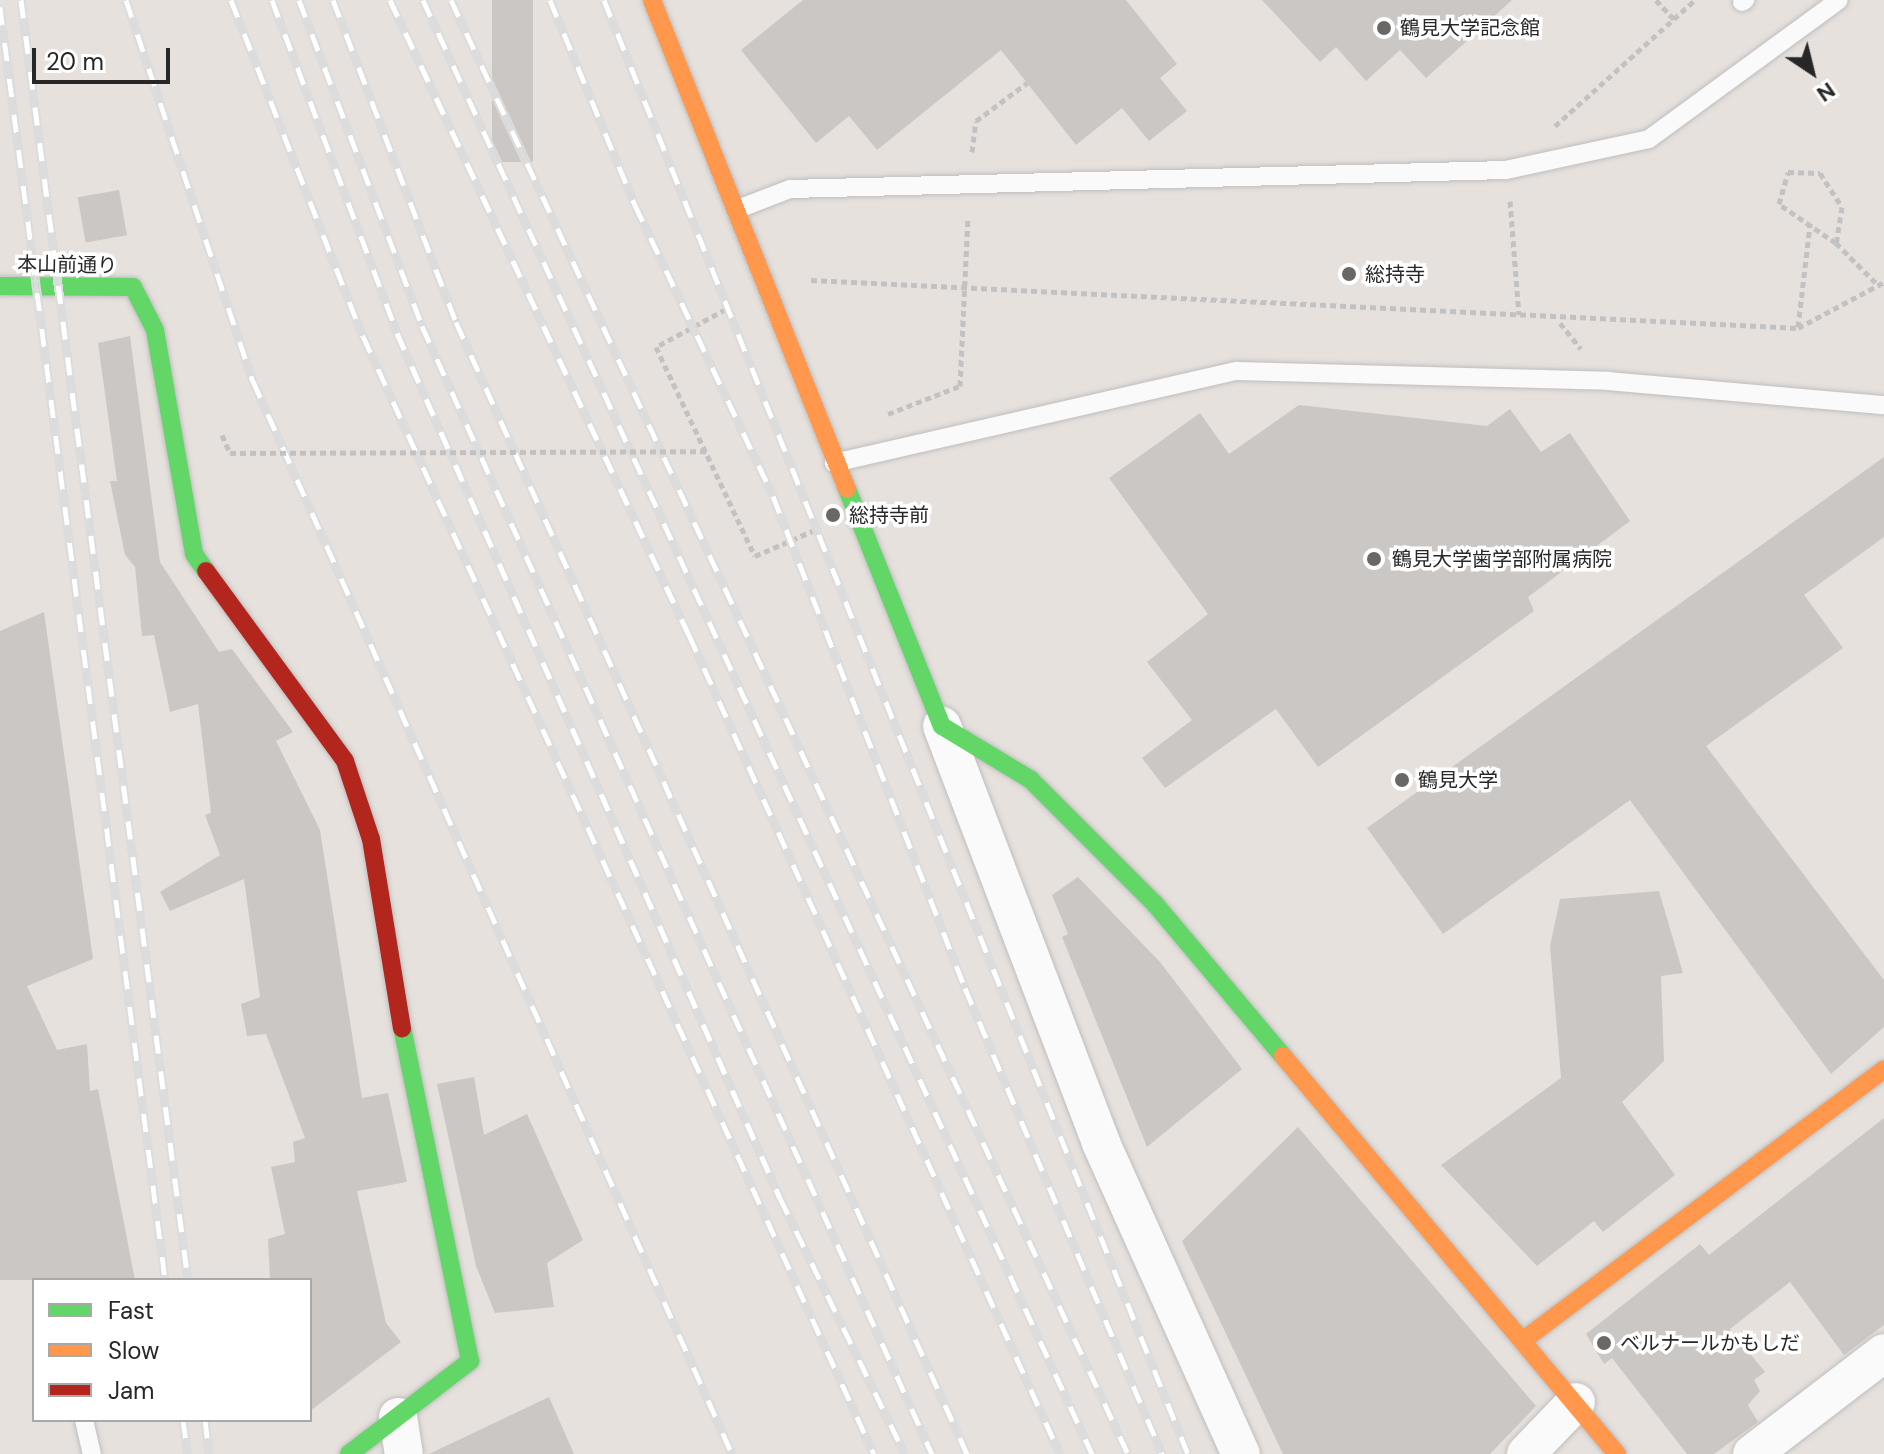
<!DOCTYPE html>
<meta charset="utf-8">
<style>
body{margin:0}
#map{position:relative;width:1884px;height:1454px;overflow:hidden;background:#e6e1dd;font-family:"DM Sans","Noto Sans JP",sans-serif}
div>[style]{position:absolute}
.building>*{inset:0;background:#cbc7c4;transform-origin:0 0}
.path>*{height:5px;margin-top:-2.5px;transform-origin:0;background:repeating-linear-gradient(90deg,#c2c2c2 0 6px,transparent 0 10px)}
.roads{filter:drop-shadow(0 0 2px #bfbebf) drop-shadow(0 0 2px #bfbebf)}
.lane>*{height:18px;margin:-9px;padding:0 9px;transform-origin:9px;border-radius:9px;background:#fbfafa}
.street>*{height:38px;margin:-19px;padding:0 19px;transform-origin:19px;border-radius:19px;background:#fbfafa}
.fast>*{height:18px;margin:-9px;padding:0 9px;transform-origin:9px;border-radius:9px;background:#63d668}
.slow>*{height:18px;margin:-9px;padding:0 9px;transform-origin:9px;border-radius:9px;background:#ff974d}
.jam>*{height:18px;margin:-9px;padding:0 9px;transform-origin:9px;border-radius:9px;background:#b3261e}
.rail>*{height:9px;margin-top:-4.5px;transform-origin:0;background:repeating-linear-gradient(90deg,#fff 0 18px,#dcdcdd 0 36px);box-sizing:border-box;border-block:2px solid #dcdcdd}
.path-bridge>*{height:5px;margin-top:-2.5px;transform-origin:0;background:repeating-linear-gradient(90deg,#c2c2c2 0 6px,transparent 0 10px)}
.dots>*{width:22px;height:22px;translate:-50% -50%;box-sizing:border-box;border:4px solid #fff;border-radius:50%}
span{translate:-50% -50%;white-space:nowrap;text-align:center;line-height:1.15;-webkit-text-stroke:7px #fff;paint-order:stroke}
.poi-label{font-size:20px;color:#272727}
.left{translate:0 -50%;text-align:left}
.street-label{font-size:20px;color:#272727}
.legend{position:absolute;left:32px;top:1278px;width:280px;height:144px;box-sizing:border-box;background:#fff;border:2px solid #a9a9a9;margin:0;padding:10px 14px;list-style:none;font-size:24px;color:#272727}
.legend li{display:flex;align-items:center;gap:16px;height:40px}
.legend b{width:40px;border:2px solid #a9a9a9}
.north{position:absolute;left:1772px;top:32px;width:80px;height:80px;-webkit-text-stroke:6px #fff;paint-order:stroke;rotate:145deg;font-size:22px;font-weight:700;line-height:32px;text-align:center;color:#272727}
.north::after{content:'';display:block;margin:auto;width:28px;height:36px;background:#272727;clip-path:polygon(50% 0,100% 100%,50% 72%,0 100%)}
.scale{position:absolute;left:32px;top:48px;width:138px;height:36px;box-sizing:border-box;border:4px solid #272727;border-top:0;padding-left:10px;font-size:24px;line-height:28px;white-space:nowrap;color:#272727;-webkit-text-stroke:6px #fff;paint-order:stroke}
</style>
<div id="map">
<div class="building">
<i style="left:492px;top:0;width:41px;height:162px"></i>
<i style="clip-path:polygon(803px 0,1126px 0,1177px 64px,1160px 78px,1187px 111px,1149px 141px,1122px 108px,1076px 145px,1001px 50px,877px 150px,849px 116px,816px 143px,741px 50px)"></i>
<i style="clip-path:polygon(1262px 0,1512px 0,1426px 78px,1400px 50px,1366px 81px,1336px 47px,1320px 62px)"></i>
<i style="left:119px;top:190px;width:46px;height:42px;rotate:80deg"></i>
<i style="clip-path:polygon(130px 336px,160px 562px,219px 652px,232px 649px,293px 732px,276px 741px,320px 830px,362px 1098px,388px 1093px,407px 1182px,357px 1191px,386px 1323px,401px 1342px,310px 1411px,310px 1280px,270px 1280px,268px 1239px,285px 1234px,271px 1167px,295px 1162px,293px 1142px,305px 1138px,266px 1034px,247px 1036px,241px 1004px,260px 997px,244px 879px,170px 911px,160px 892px,220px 855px,205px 815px,211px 813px,198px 704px,170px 712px,154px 635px,142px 636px,135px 567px,125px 555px,110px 481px,117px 481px,98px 343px)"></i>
<i style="clip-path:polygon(1299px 405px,1487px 426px,1510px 409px,1541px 452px,1570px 433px,1630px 521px,1528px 597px,1534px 611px,1318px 767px,1276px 709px,1165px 788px,1142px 758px,1192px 720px,1147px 662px,1208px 614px,1109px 478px,1200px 413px,1229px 454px)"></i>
<i style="clip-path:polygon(1884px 457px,1884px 537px,1804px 595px,1843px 648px,1706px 746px,1884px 980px,1884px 1027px,1831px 1074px,1630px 800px,1443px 934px,1367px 828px)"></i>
<i style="clip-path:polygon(44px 612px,93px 959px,27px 986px,57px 1050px,87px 1044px,90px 1091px,98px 1089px,135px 1280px,0 1280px,0 631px)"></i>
<i style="clip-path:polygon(1078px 877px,1160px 962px,1242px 1069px,1147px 1147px,1062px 937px,1068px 934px,1052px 895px)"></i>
<i style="clip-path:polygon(1659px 891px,1683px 973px,1661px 976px,1664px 1061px,1622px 1102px,1675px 1175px,1603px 1232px,1594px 1221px,1537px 1266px,1441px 1165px,1561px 1078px,1550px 946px,1560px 899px)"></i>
<i style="clip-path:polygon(474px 1077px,484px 1135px,527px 1114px,583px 1240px,547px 1263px,554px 1307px,495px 1313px,476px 1266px,437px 1084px)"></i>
<i style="clip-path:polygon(1884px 1118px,1884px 1325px,1844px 1355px,1790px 1282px,1730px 1329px,1765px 1372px,1754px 1380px,1760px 1391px,1748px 1405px,1758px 1422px,1714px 1454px,1687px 1454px,1612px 1358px,1604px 1364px,1586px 1334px,1700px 1244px,1709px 1255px)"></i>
<i style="clip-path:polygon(1298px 1127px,1536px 1406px,1490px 1454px,1283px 1454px,1182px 1241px)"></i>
<i style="clip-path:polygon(549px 1397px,574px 1454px,429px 1454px)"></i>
</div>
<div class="path">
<i style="left:1656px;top:0;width:26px;rotate:47deg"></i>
<i style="left:1555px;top:126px;width:188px;rotate:-42deg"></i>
<i style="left:972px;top:152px;width:31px;rotate:-83deg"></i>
<i style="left:976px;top:121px;width:64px;rotate:-36.7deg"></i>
<i style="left:1510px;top:201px;width:114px;rotate:85.5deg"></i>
<i style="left:1836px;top:243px;width:69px;rotate:-145.6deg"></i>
<i style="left:1779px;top:204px;width:33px;rotate:-74deg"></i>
<i style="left:1788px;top:172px;width:32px;rotate:2deg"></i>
<i style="left:1820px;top:173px;width:40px;rotate:57.1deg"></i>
<i style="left:1842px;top:207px;width:36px;rotate:99deg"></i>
<i style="left:1836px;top:243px;width:59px;rotate:45deg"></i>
<i style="left:811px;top:280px;width:988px;rotate:2.78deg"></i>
<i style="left:1798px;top:328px;width:98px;rotate:-28.1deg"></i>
<i style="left:726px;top:309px;width:80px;rotate:151.5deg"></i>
<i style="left:656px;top:347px;width:231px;rotate:64.7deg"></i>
<i style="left:755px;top:556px;width:68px;rotate:-23.5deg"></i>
<i style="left:1560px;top:323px;width:33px;rotate:51deg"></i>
<i style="left:1798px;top:327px;width:103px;rotate:-83.3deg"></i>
<i style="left:888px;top:414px;width:77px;rotate:-21.3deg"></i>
<i style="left:960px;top:386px;width:168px;rotate:-87.3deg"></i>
</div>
<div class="roads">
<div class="lane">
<i style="left:1742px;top:2px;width:4px;rotate:-34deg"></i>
<i style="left:738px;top:209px;width:56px;rotate:-21deg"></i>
<i style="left:790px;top:189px;width:716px;rotate:-1.52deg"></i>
<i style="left:1506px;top:170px;width:146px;rotate:-12.2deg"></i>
<i style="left:1649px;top:139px;width:235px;rotate:-36.2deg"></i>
<i style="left:834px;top:463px;width:413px;rotate:-12.9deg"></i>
<i style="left:1237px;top:371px;width:371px;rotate:1.5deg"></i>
<i style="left:1608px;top:381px;width:277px;rotate:5deg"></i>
<i style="left:84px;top:1420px;width:35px;rotate:77deg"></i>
</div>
<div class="street">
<i style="left:942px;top:726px;width:446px;rotate:69.1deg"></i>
<i style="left:1101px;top:1143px;width:341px;rotate:65.8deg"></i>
<i style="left:398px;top:1417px;width:37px;rotate:81deg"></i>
<i style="left:1526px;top:1454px;width:72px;rotate:-46.1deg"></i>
<i style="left:1752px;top:1454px;width:166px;rotate:-37.4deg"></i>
</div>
<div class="fast">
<i style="left:0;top:286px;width:133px;rotate:0.4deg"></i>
<i style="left:133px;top:287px;width:48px;rotate:62.9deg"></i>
<i style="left:155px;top:330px;width:227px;rotate:80.1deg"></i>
<i style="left:194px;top:554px;width:21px;rotate:55deg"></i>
<i style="left:847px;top:489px;width:255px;rotate:68.2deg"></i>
<i style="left:942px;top:726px;width:104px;rotate:31.2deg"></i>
<i style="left:1031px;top:780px;width:175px;rotate:45deg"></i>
<i style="left:1155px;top:904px;width:199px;rotate:49.9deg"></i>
<i style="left:349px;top:1454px;width:153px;rotate:-37.5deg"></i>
<i style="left:470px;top:1361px;width:340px;rotate:-101.5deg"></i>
</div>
<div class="slow">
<i style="left:652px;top:0;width:526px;rotate:68.26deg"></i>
<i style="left:1283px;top:1056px;width:520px;rotate:50deg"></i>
<i style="left:1525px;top:1339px;width:449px;rotate:-36.9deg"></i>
</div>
<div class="jam">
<i style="left:206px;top:571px;width:235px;rotate:53.8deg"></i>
<i style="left:345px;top:761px;width:82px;rotate:71.6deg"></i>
<i style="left:371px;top:839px;width:192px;rotate:80.7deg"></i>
</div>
</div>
<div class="rail">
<i style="left:21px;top:0;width:1291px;rotate:82.57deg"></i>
<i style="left:126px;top:0;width:402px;rotate:71.6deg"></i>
<i style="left:253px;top:381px;width:1175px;rotate:65.94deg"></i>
<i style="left:231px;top:0;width:361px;rotate:68.6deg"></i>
<i style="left:363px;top:336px;width:1229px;rotate:65.44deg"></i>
<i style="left:272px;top:0;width:356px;rotate:69.4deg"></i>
<i style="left:397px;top:333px;width:946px;rotate:66.12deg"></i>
<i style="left:780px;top:1198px;width:285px;rotate:64deg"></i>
<i style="left:299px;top:0;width:348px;rotate:69.3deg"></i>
<i style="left:422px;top:326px;width:1238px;rotate:65.67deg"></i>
<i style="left:333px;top:0;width:345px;rotate:69.1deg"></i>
<i style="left:456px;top:322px;width:1242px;rotate:65.7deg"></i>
<i style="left:390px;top:0;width:702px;rotate:64.79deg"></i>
<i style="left:689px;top:635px;width:899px;rotate:65.63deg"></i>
<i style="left:423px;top:0;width:1601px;rotate:65.29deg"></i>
<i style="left:451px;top:0;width:1604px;rotate:65.03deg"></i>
<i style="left:550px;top:0;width:222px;rotate:67.5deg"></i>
<i style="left:635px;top:205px;width:322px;rotate:64.6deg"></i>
<i style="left:773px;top:496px;width:528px;rotate:68.68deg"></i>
<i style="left:965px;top:988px;width:506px;rotate:67.08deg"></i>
<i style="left:604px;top:0;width:1567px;rotate:68.12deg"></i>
<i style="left:0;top:7px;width:1284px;rotate:82.61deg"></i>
<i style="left:183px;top:1420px;width:34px;rotate:82deg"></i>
<i style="left:205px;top:1420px;width:34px;rotate:83deg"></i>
</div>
<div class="path-bridge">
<i style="left:222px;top:435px;width:20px;rotate:66deg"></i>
<i style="left:230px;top:453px;width:477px;rotate:-0.2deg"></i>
</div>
<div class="dots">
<i style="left:1384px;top:28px;background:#6a6867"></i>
<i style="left:1349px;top:274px;background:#6a6867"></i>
<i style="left:833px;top:515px;background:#6a6867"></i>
<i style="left:1374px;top:559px;background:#6a6867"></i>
<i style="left:1402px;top:780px;background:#6a6867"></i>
<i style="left:1604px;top:1343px;background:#6a6867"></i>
</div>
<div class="poi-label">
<span class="left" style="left:1400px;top:28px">鶴見大学記念館</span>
<span class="left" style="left:1365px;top:274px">総持寺</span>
<span class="left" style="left:849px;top:515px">総持寺前</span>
<span class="left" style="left:1392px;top:559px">鶴見大学歯学部附属病院</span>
<span class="left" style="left:1418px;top:780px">鶴見大学</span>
<span class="left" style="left:1620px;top:1343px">ベルナールかもしだ</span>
</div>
<div class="street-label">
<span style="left:67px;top:265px;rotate:1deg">本山前通り</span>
</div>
<ul class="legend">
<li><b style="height:10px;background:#63d668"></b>Fast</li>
<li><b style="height:10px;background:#ff974d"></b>Slow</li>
<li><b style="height:10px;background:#b3261e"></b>Jam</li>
</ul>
<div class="north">N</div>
<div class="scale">20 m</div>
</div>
